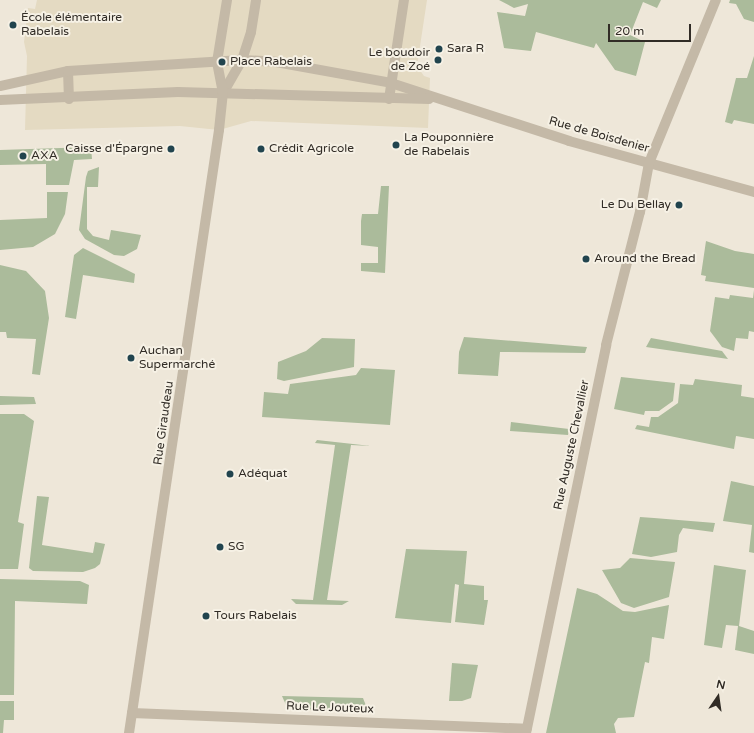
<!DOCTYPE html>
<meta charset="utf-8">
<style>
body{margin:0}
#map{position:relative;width:754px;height:733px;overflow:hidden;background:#eee7d9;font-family:"Varela Round",sans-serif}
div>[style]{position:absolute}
.green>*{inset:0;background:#abbb9b}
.plaza>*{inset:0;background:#e4dac2}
.minor>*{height:10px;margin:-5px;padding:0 5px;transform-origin:5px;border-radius:5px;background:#c4b9a7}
.dots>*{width:11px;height:11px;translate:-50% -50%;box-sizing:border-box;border:2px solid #f6f1e5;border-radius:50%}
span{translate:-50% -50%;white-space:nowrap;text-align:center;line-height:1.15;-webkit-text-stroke:4px #f6f1e5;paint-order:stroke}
.poi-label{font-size:12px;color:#312c26}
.left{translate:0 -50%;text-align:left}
.right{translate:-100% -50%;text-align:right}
.street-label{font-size:12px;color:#312c26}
.north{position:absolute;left:698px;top:677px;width:40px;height:40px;-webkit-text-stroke:3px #f6f1e5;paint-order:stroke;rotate:13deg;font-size:11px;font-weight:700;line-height:16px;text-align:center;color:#312c26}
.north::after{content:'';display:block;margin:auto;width:14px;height:18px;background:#312c26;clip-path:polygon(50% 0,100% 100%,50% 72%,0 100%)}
.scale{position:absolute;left:608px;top:24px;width:83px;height:18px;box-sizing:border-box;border:2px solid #312c26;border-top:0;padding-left:5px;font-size:12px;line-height:14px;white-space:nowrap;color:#312c26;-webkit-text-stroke:3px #f6f1e5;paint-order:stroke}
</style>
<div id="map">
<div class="green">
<i style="clip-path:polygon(499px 0,661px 0,657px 8px,643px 2px,630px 35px,645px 42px,636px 76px,615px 70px,596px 43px,594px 48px,536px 32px,531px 51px,504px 48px,497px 12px,525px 16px,528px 4px,514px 8px)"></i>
<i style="clip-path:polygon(730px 0,754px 0,754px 22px,744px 19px,736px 4px,729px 3px)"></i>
<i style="clip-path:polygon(754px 56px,754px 124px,734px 120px,732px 124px,725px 122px,736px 78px,747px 78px)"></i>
<i style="clip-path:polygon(91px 147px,92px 159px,74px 160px,69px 185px,46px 185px,46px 164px,0 165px,0 150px)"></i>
<i style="clip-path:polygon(99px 167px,98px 187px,87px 187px,87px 229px,93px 236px,109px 240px,111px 230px,141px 235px,137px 249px,124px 256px,114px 255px,85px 239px,79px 230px,86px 177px,88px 171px)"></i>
<i style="clip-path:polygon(381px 186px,389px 186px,385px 273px,361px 271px,361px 263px,378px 263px,378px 247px,361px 245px,361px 221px,362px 214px,378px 214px)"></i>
<i style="clip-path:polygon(47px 192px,68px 192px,65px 214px,55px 234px,33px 247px,0 250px,0 220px,47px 218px)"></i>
<i style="clip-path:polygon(706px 241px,735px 251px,754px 254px,754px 288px,705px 281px,706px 276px,701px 275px)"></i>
<i style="clip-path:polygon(83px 248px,135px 274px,134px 283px,83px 275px,76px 319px,65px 317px,74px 255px)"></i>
<i style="clip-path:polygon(0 265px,26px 271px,45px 291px,49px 318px,40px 375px,32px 374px,36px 339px,7px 338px,6px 332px,0 332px)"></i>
<i style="clip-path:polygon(754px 290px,754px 332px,749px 331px,748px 339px,736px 338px,734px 351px,722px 347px,710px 331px,715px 297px,729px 299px,730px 295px,753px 298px)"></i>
<i style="clip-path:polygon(464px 337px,587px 347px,585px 353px,500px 352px,498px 376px,458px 374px,459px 352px)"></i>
<i style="clip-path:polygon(322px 338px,355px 339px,354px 367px,284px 381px,277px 379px,278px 362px,306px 351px)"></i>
<i style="clip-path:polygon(651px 338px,722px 351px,728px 359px,646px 347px)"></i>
<i style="clip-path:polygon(361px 368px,395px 370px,390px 425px,262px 417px,264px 392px,288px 394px,290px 384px,356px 375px)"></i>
<i style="clip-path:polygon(621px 377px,675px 383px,673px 401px,659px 411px,645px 411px,644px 415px,614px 409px)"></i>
<i style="clip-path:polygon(695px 379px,742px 385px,741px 396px,754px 398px,754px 439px,736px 436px,734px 449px,635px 429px,637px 425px,649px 427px,651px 417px,658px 417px,678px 403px,680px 384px,693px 385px)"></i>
<i style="clip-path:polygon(0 396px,34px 397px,36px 404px,0 405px)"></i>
<i style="clip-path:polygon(0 414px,24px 414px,34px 421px,18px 522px,24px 524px,18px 569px,0 569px)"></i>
<i style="clip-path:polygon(511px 422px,569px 429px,568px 435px,510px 431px)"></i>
<i style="clip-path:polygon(317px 440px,371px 446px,351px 445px,327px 600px,349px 601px,342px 605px,296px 604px,291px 599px,313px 600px,335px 445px,315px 443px)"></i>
<i style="clip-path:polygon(731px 481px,754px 486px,754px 553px,749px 552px,752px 525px,723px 521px)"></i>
<i style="clip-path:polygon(37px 496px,49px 497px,42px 545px,93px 553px,95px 542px,105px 544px,100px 564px,95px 568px,83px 572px,33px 571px,29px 568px)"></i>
<i style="clip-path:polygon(640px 517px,654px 518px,715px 523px,713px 532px,683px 528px,679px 535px,677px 552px,651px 557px,632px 554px)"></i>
<i style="clip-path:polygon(406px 549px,467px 551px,464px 584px,484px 586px,484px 600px,488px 600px,484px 625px,455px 622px,459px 585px,455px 584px,451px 623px,395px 618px)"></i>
<i style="clip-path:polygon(630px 558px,675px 562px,669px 597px,634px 608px,621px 603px,602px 570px,620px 568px)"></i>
<i style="clip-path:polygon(714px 565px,746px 570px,739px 626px,754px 631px,754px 654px,735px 650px,738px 626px,726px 625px,722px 648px,704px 645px)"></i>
<i style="clip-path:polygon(0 579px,80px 581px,89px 585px,87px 604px,15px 601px,14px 695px,0 695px)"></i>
<i style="clip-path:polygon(577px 588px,597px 594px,623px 611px,635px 612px,669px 605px,664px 639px,652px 637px,649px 663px,645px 662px,634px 717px,618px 718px,614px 724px,616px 733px,546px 733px)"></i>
<i style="clip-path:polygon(452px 663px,478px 665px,471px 698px,462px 701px,449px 701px)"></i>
<i style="clip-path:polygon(282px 696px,363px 698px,368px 711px,292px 709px,286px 705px)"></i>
<i style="clip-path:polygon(0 701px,14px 701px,14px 720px,4px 720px,3px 733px,0 733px)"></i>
</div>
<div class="plaza">
<i style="clip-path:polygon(37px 0,427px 0,417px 66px,424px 76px,430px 78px,428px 128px,251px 121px,219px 130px,180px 126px,25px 130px,27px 56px,24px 42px,28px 8px,35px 9px)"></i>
</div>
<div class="minor">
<i style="left:68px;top:71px;width:28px;rotate:88deg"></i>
<i style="left:0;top:86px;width:70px;rotate:-12.4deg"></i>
<i style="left:68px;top:71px;width:174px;rotate:-3.6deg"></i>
<i style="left:242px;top:60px;width:34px;rotate:3deg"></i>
<i style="left:276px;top:62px;width:117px;rotate:10.3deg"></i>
<i style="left:391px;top:83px;width:187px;rotate:18deg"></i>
<i style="left:569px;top:141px;width:192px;rotate:15.4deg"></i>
<i style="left:223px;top:93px;width:38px;rotate:-60deg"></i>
<i style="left:242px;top:60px;width:29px;rotate:-72deg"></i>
<i style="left:251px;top:32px;width:32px;rotate:-81deg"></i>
<i style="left:389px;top:99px;width:100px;rotate:-81.4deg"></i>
<i style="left:0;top:100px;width:178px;rotate:-2.6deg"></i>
<i style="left:178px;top:92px;width:251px;rotate:1.6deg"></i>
<i style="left:132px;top:713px;width:395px;rotate:2.3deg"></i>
<i style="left:129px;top:733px;width:610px;rotate:-81.51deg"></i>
<i style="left:219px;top:130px;width:37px;rotate:-84deg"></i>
<i style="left:223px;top:93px;width:32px;rotate:-101deg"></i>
<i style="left:217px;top:62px;width:63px;rotate:-80.8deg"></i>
<i style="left:526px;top:733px;width:396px;rotate:-78.3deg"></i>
<i style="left:606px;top:345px;width:137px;rotate:-75.7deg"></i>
<i style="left:640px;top:212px;width:50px;rotate:-79.6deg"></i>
<i style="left:649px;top:163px;width:176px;rotate:-67.7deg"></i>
</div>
<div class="dots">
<i style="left:13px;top:25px;background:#21444e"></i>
<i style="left:439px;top:49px;background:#21444e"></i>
<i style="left:438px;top:60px;background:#21444e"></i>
<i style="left:222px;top:62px;background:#21444e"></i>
<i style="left:396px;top:145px;background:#21444e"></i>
<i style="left:171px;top:149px;background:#21444e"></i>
<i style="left:261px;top:149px;background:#21444e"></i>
<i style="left:23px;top:156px;background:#21444e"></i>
<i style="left:679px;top:205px;background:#21444e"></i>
<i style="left:586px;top:259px;background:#21444e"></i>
<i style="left:131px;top:358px;background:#21444e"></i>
<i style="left:230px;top:474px;background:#21444e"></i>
<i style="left:220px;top:547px;background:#21444e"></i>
<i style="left:206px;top:616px;background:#21444e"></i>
</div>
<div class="poi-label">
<span class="left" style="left:21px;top:25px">École élémentaire<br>Rabelais</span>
<span class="left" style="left:447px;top:49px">Sara R</span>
<span class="right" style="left:430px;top:60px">Le boudoir<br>de Zoé</span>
<span class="left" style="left:230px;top:62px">Place Rabelais</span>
<span class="left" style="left:404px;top:145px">La Pouponnière<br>de Rabelais</span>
<span class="right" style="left:163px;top:149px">Caisse d'Épargne</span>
<span class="left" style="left:269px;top:149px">Crédit Agricole</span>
<span class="left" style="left:31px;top:156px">AXA</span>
<span class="right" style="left:671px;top:205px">Le Du Bellay</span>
<span class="left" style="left:594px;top:259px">Around the Bread</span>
<span class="left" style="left:139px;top:358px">Auchan<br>Supermarché</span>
<span class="left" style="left:238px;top:474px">Adéquat</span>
<span class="left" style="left:228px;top:547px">SG</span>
<span class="left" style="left:214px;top:616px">Tours Rabelais</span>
</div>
<div class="street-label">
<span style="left:599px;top:135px;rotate:16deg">Rue de Boisdenier</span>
<span style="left:164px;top:423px;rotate:-82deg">Rue Giraudeau</span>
<span style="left:572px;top:445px;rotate:-78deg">Rue Auguste Chevallier</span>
<span style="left:330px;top:708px;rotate:2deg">Rue Le Jouteux</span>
</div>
<div class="north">N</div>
<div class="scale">20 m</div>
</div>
